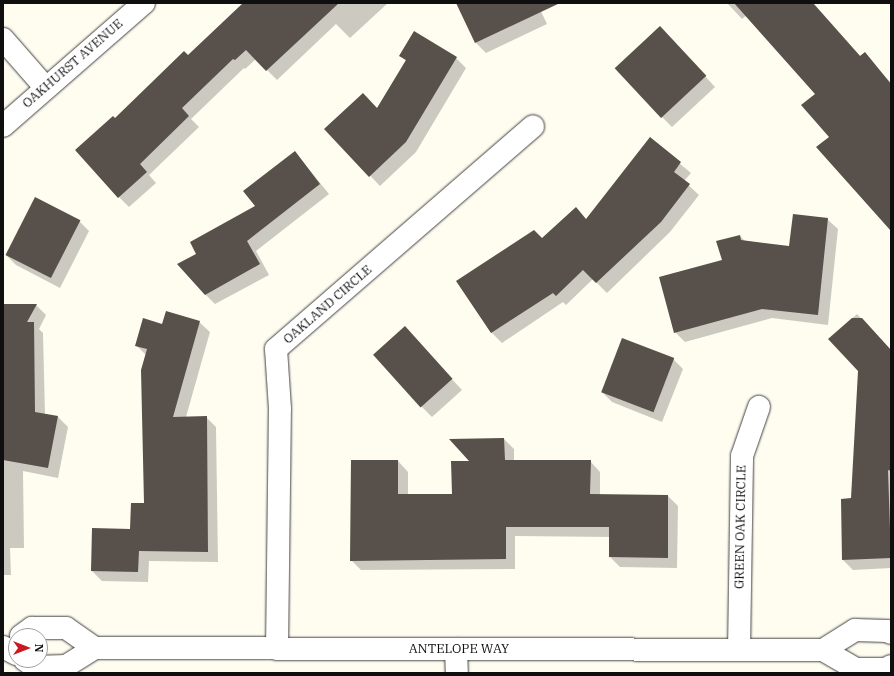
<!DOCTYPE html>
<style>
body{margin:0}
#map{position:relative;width:894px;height:676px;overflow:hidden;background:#fffcf0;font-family:"IBM Plex Serif",serif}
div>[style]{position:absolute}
.shadow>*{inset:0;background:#0003}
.building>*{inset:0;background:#58504a;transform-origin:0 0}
.roads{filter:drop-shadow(0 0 1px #424242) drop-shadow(0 0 1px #424242)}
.minor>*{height:22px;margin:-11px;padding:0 11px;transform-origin:11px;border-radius:11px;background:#fff}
span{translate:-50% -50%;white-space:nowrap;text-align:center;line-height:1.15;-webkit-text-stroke:4px #fff;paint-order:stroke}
.street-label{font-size:13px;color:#0f0f0f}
.frame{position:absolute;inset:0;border:4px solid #0f0f0f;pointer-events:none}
.north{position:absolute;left:8px;top:628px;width:40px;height:40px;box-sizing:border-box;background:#fff;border:1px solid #9f9f9f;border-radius:50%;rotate:90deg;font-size:11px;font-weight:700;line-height:16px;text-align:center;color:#0f0f0f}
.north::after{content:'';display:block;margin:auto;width:14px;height:18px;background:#cb1a1f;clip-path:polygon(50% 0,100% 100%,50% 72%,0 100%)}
</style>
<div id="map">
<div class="shadow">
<i style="clip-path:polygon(245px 3px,388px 3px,350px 38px,336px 24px,277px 80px,256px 59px,245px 69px,244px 68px,191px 119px,199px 127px,149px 175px,156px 183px,129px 207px,119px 197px,115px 119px,188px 57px)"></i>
<i style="clip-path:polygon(457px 3px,537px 3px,547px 24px,486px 53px,476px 43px)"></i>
<i style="clip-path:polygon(727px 3px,813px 3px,861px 57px,874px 64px,891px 83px,891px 229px,830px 138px,816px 94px,747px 15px,742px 19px)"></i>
<i style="clip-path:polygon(415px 33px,456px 58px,466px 68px,416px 152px,380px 186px,326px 129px,377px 109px,406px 61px,401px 56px)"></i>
<i style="clip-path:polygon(670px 38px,715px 87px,672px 127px,662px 117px)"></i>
<i style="clip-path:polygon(650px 139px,691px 173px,684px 181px,699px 195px,670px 232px,607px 293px,593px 279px,566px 305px,563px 302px,502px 343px,492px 333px,458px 281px,587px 220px)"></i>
<i style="clip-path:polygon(295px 152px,329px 194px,256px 251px,269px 275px,215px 304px,205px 294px,256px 206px)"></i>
<i style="clip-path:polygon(827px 219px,838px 229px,828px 325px,772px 318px,685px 342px,675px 332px,740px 236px,745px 241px,790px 247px)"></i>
<i style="clip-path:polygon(79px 221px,89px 231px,60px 288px,16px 265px,6px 255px)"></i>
<i style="clip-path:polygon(3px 305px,36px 305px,46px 315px,39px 329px,43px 333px,45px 414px,58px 417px,68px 427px,58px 478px,23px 471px,24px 548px,10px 548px,11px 575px,3px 575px)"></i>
<i style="clip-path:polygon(857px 314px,891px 350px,891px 568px,853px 570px,843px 560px,852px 499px,859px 371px,830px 339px)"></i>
<i style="clip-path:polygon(199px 322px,210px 332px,186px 417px,206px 417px,216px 427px,218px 562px,149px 561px,148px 582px,102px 581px,92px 571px,131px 530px,145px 504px,146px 355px,136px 345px,163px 325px)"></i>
<i style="clip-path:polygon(414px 338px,462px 390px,432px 417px,422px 407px)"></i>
<i style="clip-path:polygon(673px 359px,683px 369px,662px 422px,612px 402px,602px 392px)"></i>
<i style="clip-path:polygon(504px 439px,514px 449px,514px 461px,590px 461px,600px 472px,600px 495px,668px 496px,678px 506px,677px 568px,620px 567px,610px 557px,610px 537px,515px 536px,515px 569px,361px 570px,351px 560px,352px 461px,398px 461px,408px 472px,408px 495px,453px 495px,471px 462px)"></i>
</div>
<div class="building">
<i style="clip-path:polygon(243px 3px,339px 3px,266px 71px,246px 50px,235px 60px,233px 59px,182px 108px,189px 116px,140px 164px,147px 172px,118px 198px,75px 150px,113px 116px,115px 118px,184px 51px,188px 55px)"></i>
<i style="clip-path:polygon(456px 3px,560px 3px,475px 43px)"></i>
<i style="clip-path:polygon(734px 3px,813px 3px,860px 56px,865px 52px,891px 84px,891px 231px,816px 147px,829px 137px,801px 105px,815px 94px)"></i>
<i style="left:660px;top:26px;width:68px;height:62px;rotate:47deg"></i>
<i style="clip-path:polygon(414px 31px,457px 57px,406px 142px,369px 177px,324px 129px,363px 93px,377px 108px,406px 60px,399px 56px)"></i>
<i style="clip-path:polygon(650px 137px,681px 162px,674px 172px,690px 184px,661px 222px,596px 283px,583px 270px,556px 296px,553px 293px,491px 333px,456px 281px,534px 230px,542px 238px,576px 207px,586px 219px)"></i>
<i style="clip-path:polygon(295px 151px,320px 184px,247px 241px,260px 264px,205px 295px,177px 264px,196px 254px,190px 242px,255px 206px,243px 191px)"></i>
<i style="left:35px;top:197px;width:51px;height:65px;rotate:27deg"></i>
<i style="clip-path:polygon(793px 214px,828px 218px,818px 315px,762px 309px,674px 333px,659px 277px,722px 260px,716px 241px,740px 235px,741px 240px,789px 246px)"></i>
<i style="clip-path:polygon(3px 304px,37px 304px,27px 322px,34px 322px,35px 412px,58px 416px,48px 468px,3px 460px)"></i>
<i style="clip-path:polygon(166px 311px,200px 321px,173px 417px,207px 416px,208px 552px,139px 551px,138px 572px,91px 571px,92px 528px,130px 529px,131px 503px,144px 503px,141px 370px,147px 349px,135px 346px,143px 318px,162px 324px)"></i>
<i style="clip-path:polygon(852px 318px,862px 318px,891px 350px,891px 471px,888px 470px,891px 558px,842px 560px,841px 499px,851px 498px,858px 371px,828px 339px)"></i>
<i style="left:405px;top:326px;width:71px;height:43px;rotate:48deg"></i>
<i style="left:622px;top:338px;width:56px;height:58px;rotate:21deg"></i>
<i style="clip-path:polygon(504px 438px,505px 460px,591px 460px,590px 494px,668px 495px,668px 558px,609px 557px,609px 527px,506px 527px,506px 559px,350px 561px,351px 460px,398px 460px,398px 494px,452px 494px,451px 461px,469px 461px,449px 439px)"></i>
</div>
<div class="roads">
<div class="minor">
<i style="left:3px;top:39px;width:64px;rotate:48.8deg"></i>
<i style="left:3px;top:126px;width:187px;rotate:-41.1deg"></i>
<i style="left:21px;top:636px;width:14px;rotate:-36deg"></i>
<i style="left:32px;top:628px;width:34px"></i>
<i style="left:66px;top:628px;width:35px;rotate:35deg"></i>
<i style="left:3px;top:647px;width:15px;rotate:28deg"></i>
<i style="left:277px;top:649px;width:240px;rotate:-89.3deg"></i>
<i style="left:280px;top:409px;width:60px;rotate:-93.8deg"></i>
<i style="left:276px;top:349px;width:340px;rotate:-40.9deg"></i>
<i style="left:456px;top:649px;width:24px;rotate:88deg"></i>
<i style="left:739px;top:650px;width:194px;rotate:-89.1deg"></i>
<i style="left:742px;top:456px;width:52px;rotate:-70.9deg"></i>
<i style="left:823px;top:650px;width:38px;rotate:-32deg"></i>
<i style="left:855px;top:630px;width:32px;rotate:2deg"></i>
<i style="left:887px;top:631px;width:4px;rotate:27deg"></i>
<i style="left:25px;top:660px;width:12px;rotate:35deg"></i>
<i style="left:35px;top:667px;width:31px;rotate:-2deg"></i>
<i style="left:66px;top:666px;width:34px;rotate:-32deg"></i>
<i style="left:95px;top:648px;width:728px;rotate:0.16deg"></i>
<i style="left:823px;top:650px;width:38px;rotate:30deg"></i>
<i style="left:856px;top:669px;width:30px"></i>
<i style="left:886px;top:669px;width:6px;rotate:-31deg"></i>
</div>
</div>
<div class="street-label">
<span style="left:73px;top:64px;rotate:-41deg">OAKHURST AVENUE</span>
<span style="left:328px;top:305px;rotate:-41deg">OAKLAND CIRCLE</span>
<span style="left:741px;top:527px;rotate:-89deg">GREEN OAK CIRCLE</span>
<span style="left:459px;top:649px">ANTELOPE WAY</span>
</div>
<div class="frame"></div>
<div class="north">N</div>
</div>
